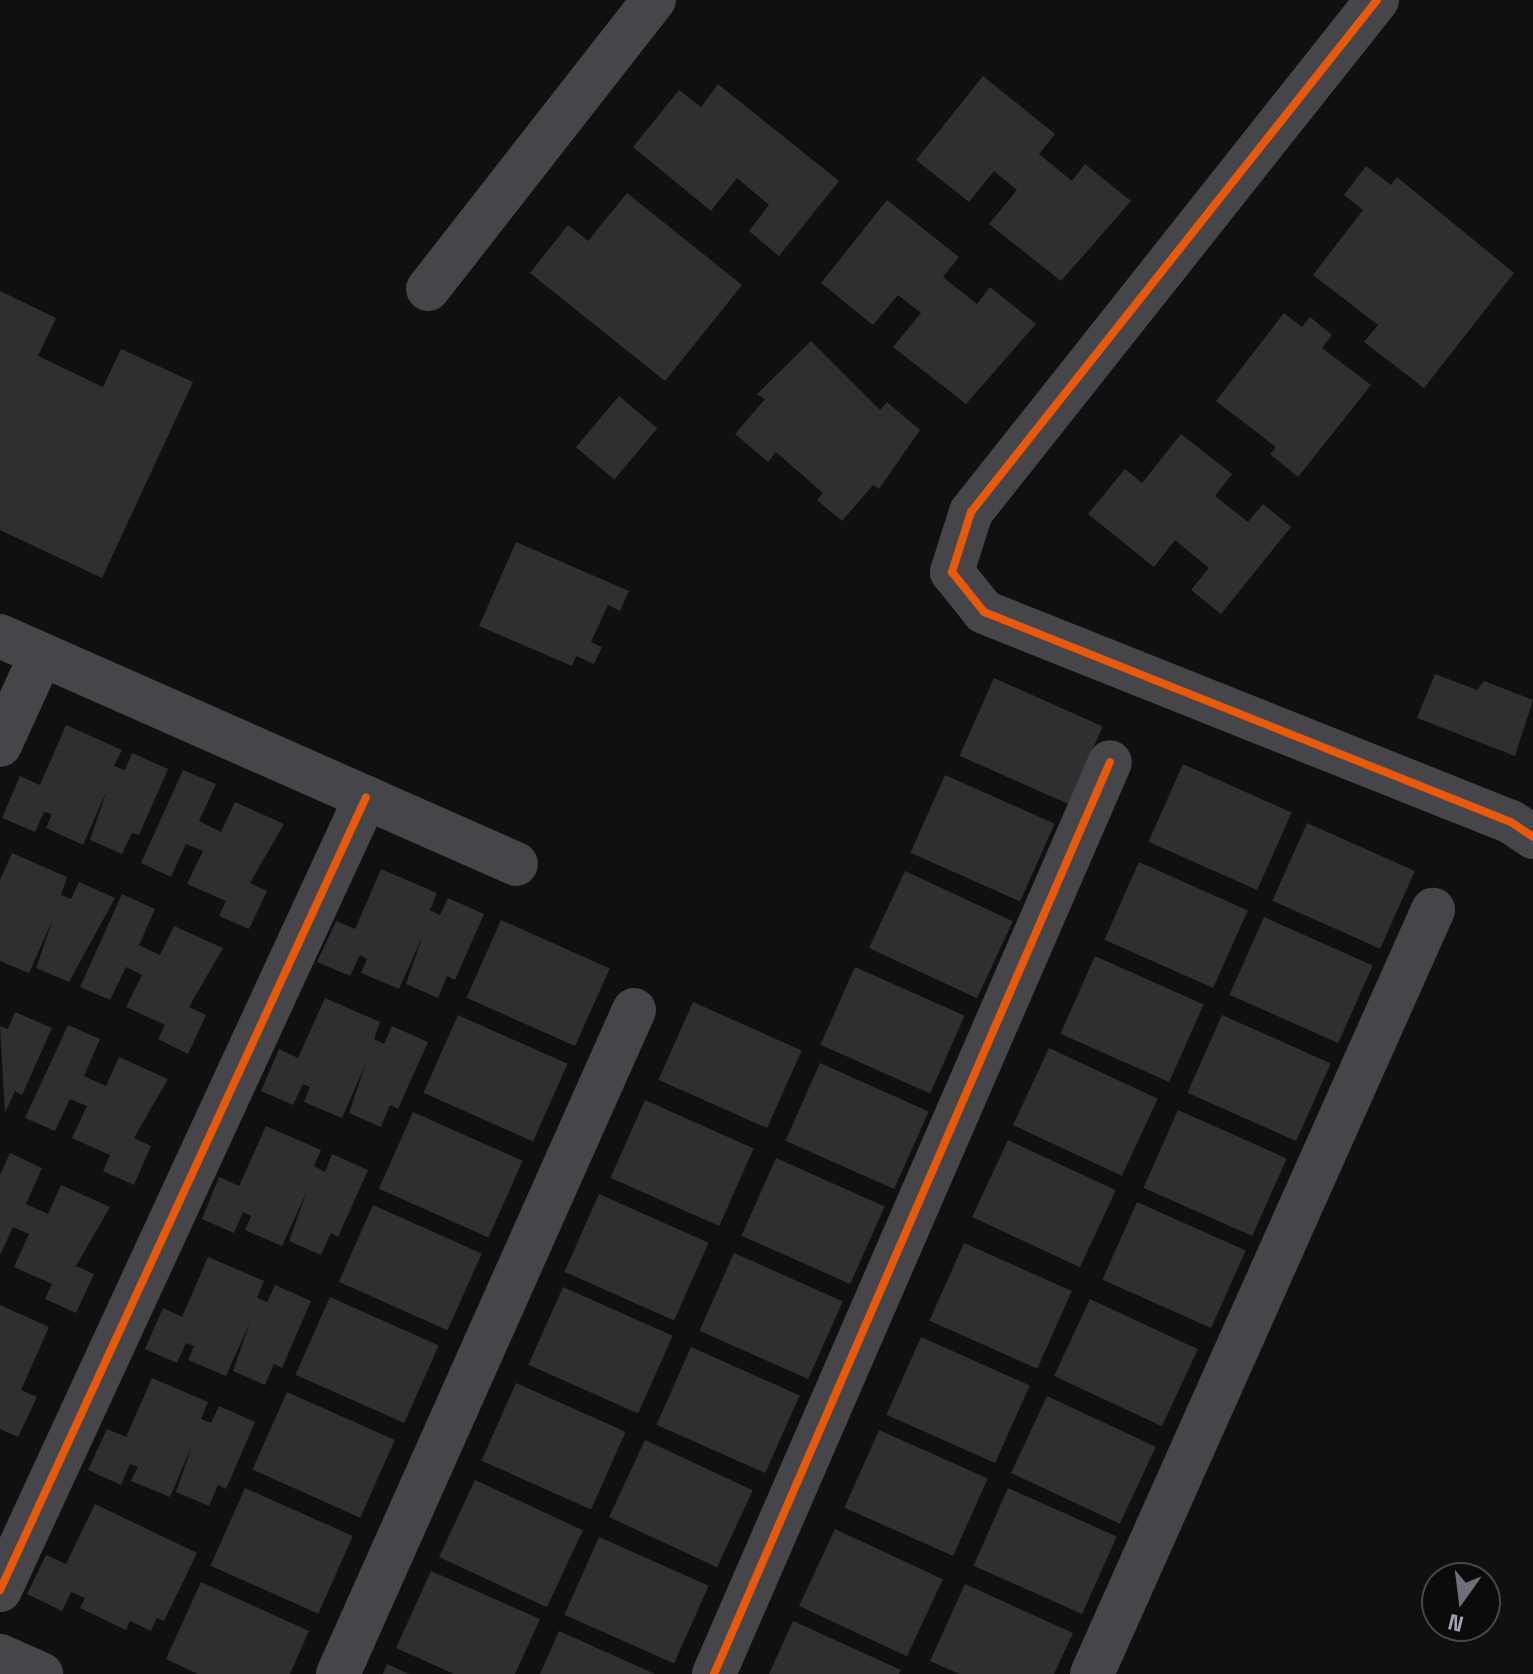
<!DOCTYPE html>
<style>
body{margin:0}
#map{position:relative;width:1533px;height:1674px;overflow:hidden;background:#101011;font-family:"Space Grotesk",sans-serif}
div>[style]{position:absolute}
.building>*{inset:0;background:#2f2f31;transform-origin:0 0}
.minor>*{height:44px;margin:-22px;padding:0 22px;transform-origin:22px;border-radius:22px;background:#46464a}
.cycleway>*{height:8px;margin:-4px;padding:0 4px;transform-origin:4px;border-radius:4px;background:#e8590c}
span{translate:-50% -50%;white-space:nowrap;text-align:center;line-height:1.15;-webkit-text-stroke:7px #0b0b0c;paint-order:stroke}
.north{position:absolute;left:1421px;top:1562px;width:80px;height:80px;box-sizing:border-box;background:#0b0b0c;border:2px solid #48474e;border-radius:50%;rotate:194deg;font-size:22px;font-weight:700;line-height:32px;text-align:center;color:#a4a0b2}
.north::after{content:'';display:block;margin:auto;width:28px;height:36px;background:#706e7a;clip-path:polygon(50% 0,100% 100%,50% 72%,0 100%)}
</style>
<div id="map">
<div class="building">
<i style="clip-path:polygon(983px 76px,1055px 134px,1039px 154px,1072px 181px,1085px 164px,1131px 201px,1061px 281px,989px 224px,1017px 190px,994px 171px,969px 202px,916px 160px)"></i>
<i style="clip-path:polygon(718px 84px,839px 181px,779px 256px,749px 231px,769px 205px,737px 178px,711px 211px,633px 147px,679px 90px,701px 107px)"></i>
<i style="clip-path:polygon(1366px 166px,1391px 185px,1397px 177px,1514px 273px,1424px 388px,1364px 342px,1378px 325px,1313px 275px,1363px 210px,1344px 195px)"></i>
<i style="clip-path:polygon(627px 193px,742px 285px,665px 381px,530px 273px,568px 225px,588px 241px)"></i>
<i style="clip-path:polygon(887px 200px,959px 257px,943px 277px,977px 304px,990px 287px,1036px 324px,966px 404px,893px 347px,921px 313px,898px 295px,873px 325px,821px 283px)"></i>
<i style="clip-path:polygon(0 291px,56px 318px,38px 356px,103px 387px,121px 349px,193px 382px,102px 578px,0 530px)"></i>
<i style="clip-path:polygon(1284px 313px,1302px 327px,1310px 317px,1332px 335px,1322px 348px,1371px 385px,1298px 477px,1270px 454px,1276px 447px,1216px 401px)"></i>
<i style="clip-path:polygon(811px 341px,880px 410px,887px 402px,920px 430px,879px 489px,873px 485px,842px 521px,817px 500px,823px 493px,776px 452px,768px 462px,735px 434px,765px 399px,757px 394px)"></i>
<i style="left:619px;top:396px;width:50px;height:67px;rotate:40deg"></i>
<i style="clip-path:polygon(1181px 434px,1232px 474px,1215px 496px,1248px 522px,1263px 504px,1291px 527px,1221px 614px,1191px 590px,1209px 568px,1175px 540px,1154px 567px,1088px 514px,1125px 469px,1142px 483px)"></i>
<i style="clip-path:polygon(516px 542px,629px 591px,620px 611px,608px 605px,591px 642px,602px 647px,594px 664px,576px 656px,572px 666px,479px 626px)"></i>
<i style="clip-path:polygon(1435px 674px,1477px 690px,1484px 681px,1533px 700px,1515px 756px,1417px 718px)"></i>
<i style="left:994px;top:678px;width:119px;height:85px;rotate:24deg"></i>
<i style="clip-path:polygon(66px 725px,122px 750px,114px 766px,125px 770px,132px 753px,168px 769px,139px 835px,132px 833px,122px 854px,90px 840px,107px 790px,83px 845px,46px 828px,52px 814px,44px 812px,35px 832px,2px 818px,20px 776px,40px 785px)"></i>
<i style="left:1183px;top:764px;width:119px;height:85px;rotate:24deg"></i>
<i style="clip-path:polygon(183px 770px,216px 784px,199px 821px,221px 832px,235px 802px,284px 824px,250px 883px,267px 891px,249px 929px,219px 916px,226px 901px,187px 884px,203px 851px,186px 844px,171px 877px,141px 863px)"></i>
<i style="left:945px;top:775px;width:120px;height:85px;rotate:24deg"></i>
<i style="left:1307px;top:823px;width:118px;height:85px;rotate:24deg"></i>
<i style="clip-path:polygon(12px 853px,67px 877px,61px 895px,71px 899px,79px 882px,115px 898px,69px 982px,36px 968px,53px 919px,29px 973px,0 961px,0 880px)"></i>
<i style="left:1139px;top:862px;width:119px;height:85px;rotate:24deg"></i>
<i style="clip-path:polygon(381px 869px,437px 893px,430px 910px,440px 915px,448px 898px,484px 914px,455px 980px,447px 976px,438px 998px,406px 984px,423px 935px,399px 989px,361px 973px,367px 959px,360px 955px,350px 976px,317px 962px,336px 921px,355px 929px)"></i>
<i style="left:905px;top:871px;width:119px;height:85px;rotate:25deg"></i>
<i style="clip-path:polygon(122px 894px,155px 909px,139px 945px,160px 955px,174px 926px,223px 948px,189px 1007px,206px 1015px,188px 1054px,158px 1039px,165px 1025px,126px 1007px,142px 975px,126px 967px,110px 1000px,80px 987px)"></i>
<i style="left:1264px;top:917px;width:119px;height:85px;rotate:24deg"></i>
<i style="left:501px;top:920px;width:119px;height:85px;rotate:24deg"></i>
<i style="left:1095px;top:956px;width:119px;height:85px;rotate:24deg"></i>
<i style="left:855px;top:967px;width:120px;height:85px;rotate:24deg"></i>
<i style="clip-path:polygon(325px 998px,380px 1022px,374px 1039px,384px 1044px,392px 1026px,428px 1042px,398px 1109px,390px 1105px,381px 1127px,349px 1113px,366px 1063px,342px 1118px,304px 1102px,310px 1087px,303px 1084px,293px 1105px,261px 1091px,279px 1049px,298px 1058px)"></i>
<i style="left:693px;top:1002px;width:119px;height:85px;rotate:24deg"></i>
<i style="clip-path:polygon(15px 1012px,52px 1028px,22px 1095px,15px 1091px,5px 1113px,0 1026px,8px 1029px)"></i>
<i style="left:458px;top:1015px;width:120px;height:85px;rotate:24deg"></i>
<i style="left:1222px;top:1015px;width:119px;height:85px;rotate:24deg"></i>
<i style="clip-path:polygon(68px 1025px,100px 1039px,84px 1076px,106px 1086px,119px 1057px,168px 1079px,134px 1138px,151px 1146px,134px 1185px,103px 1171px,110px 1155px,72px 1138px,87px 1106px,70px 1099px,55px 1131px,25px 1118px)"></i>
<i style="left:1049px;top:1048px;width:120px;height:85px;rotate:25deg"></i>
<i style="left:820px;top:1063px;width:119px;height:85px;rotate:24deg"></i>
<i style="left:645px;top:1100px;width:119px;height:85px;rotate:24deg"></i>
<i style="left:1178px;top:1110px;width:119px;height:85px;rotate:24deg"></i>
<i style="left:413px;top:1112px;width:120px;height:84px;rotate:24deg"></i>
<i style="clip-path:polygon(266px 1126px,321px 1150px,314px 1166px,325px 1172px,332px 1154px,368px 1170px,338px 1237px,331px 1233px,321px 1255px,289px 1241px,307px 1191px,282px 1246px,245px 1230px,251px 1216px,243px 1212px,234px 1233px,202px 1219px,219px 1177px,239px 1186px)"></i>
<i style="left:1008px;top:1140px;width:119px;height:85px;rotate:25deg"></i>
<i style="clip-path:polygon(10px 1153px,42px 1168px,26px 1204px,48px 1214px,61px 1185px,110px 1207px,76px 1266px,94px 1274px,76px 1313px,45px 1299px,52px 1284px,14px 1267px,29px 1234px,13px 1227px,0 1255px,0 1175px)"></i>
<i style="left:776px;top:1158px;width:119px;height:85px;rotate:24deg"></i>
<i style="left:599px;top:1194px;width:120px;height:85px;rotate:24deg"></i>
<i style="left:1137px;top:1202px;width:119px;height:85px;rotate:24deg"></i>
<i style="left:373px;top:1205px;width:119px;height:84px;rotate:24deg"></i>
<i style="left:964px;top:1243px;width:118px;height:85px;rotate:24deg"></i>
<i style="left:734px;top:1253px;width:119px;height:85px;rotate:24deg"></i>
<i style="clip-path:polygon(208px 1257px,264px 1281px,257px 1298px,267px 1302px,275px 1285px,311px 1301px,282px 1368px,274px 1364px,265px 1385px,233px 1371px,250px 1322px,226px 1376px,188px 1360px,194px 1346px,186px 1343px,177px 1363px,145px 1349px,163px 1308px,182px 1317px)"></i>
<i style="left:563px;top:1287px;width:120px;height:85px;rotate:24deg"></i>
<i style="left:330px;top:1297px;width:119px;height:85px;rotate:24deg"></i>
<i style="left:1090px;top:1299px;width:119px;height:85px;rotate:25deg"></i>
<i style="clip-path:polygon(0 1305px,49px 1327px,21px 1390px,37px 1397px,18px 1437px,0 1429px)"></i>
<i style="left:921px;top:1337px;width:119px;height:85px;rotate:24deg"></i>
<i style="left:691px;top:1347px;width:119px;height:85px;rotate:24deg"></i>
<i style="clip-path:polygon(152px 1378px,208px 1402px,201px 1419px,211px 1423px,219px 1406px,255px 1422px,226px 1489px,218px 1485px,209px 1506px,176px 1492px,193px 1443px,170px 1497px,131px 1481px,138px 1467px,130px 1464px,121px 1485px,88px 1470px,107px 1429px,126px 1437px)"></i>
<i style="left:516px;top:1383px;width:120px;height:85px;rotate:24deg"></i>
<i style="left:287px;top:1392px;width:118px;height:85px;rotate:24deg"></i>
<i style="left:1047px;top:1396px;width:120px;height:85px;rotate:25deg"></i>
<i style="left:879px;top:1430px;width:119px;height:85px;rotate:24deg"></i>
<i style="left:645px;top:1440px;width:119px;height:85px;rotate:25deg"></i>
<i style="left:475px;top:1480px;width:119px;height:85px;rotate:25deg"></i>
<i style="left:245px;top:1488px;width:118px;height:85px;rotate:24deg"></i>
<i style="left:1008px;top:1488px;width:119px;height:85px;rotate:24deg"></i>
<i style="clip-path:polygon(95px 1504px,197px 1553px,164px 1621px,157px 1618px,151px 1631px,130px 1621px,126px 1630px,80px 1608px,85px 1598px,71px 1592px,62px 1611px,27px 1594px,46px 1555px,66px 1564px)"></i>
<i style="left:835px;top:1529px;width:119px;height:85px;rotate:25deg"></i>
<i style="left:599px;top:1537px;width:120px;height:85px;rotate:24deg"></i>
<i style="clip-path:polygon(431px 1571px,540px 1619px,515px 1674px,454px 1674px,396px 1648px)"></i>
<i style="clip-path:polygon(201px 1582px,309px 1631px,290px 1674px,198px 1674px,166px 1659px)"></i>
<i style="clip-path:polygon(965px 1584px,1073px 1633px,1054px 1674px,959px 1674px,930px 1661px)"></i>
<i style="clip-path:polygon(793px 1621px,901px 1670px,899px 1674px,769px 1674px)"></i>
<i style="clip-path:polygon(559px 1631px,655px 1674px,540px 1674px)"></i>
<i style="clip-path:polygon(387px 1664px,409px 1674px,383px 1674px)"></i>
</div>
<div class="minor">
<i style="left:1377px;top:0;width:653px;rotate:128.41deg"></i>
<i style="left:971px;top:512px;width:63px;rotate:107.6deg"></i>
<i style="left:952px;top:572px;width:51px;rotate:51.3deg"></i>
<i style="left:984px;top:612px;width:567px;rotate:21.73deg"></i>
<i style="left:1511px;top:822px;width:27px;rotate:34deg"></i>
<i style="left:428px;top:289px;width:367px;rotate:-52deg"></i>
<i style="left:0;top:636px;width:564px;rotate:23.84deg"></i>
<i style="left:0;top:745px;width:99px;rotate:-65.5deg"></i>
<i style="left:0;top:1590px;width:873px;rotate:-65.22deg"></i>
<i style="left:0;top:1656px;width:45px;rotate:23.7deg"></i>
<i style="left:338px;top:1674px;width:727px;rotate:-65.97deg"></i>
<i style="left:714px;top:1674px;width:994px;rotate:-66.53deg"></i>
<i style="left:1092px;top:1674px;width:837px;rotate:-65.95deg"></i>
</div>
<div class="cycleway">
<i style="left:1377px;top:0;width:653px;rotate:128.41deg"></i>
<i style="left:971px;top:512px;width:63px;rotate:107.6deg"></i>
<i style="left:952px;top:572px;width:51px;rotate:51.3deg"></i>
<i style="left:984px;top:612px;width:567px;rotate:21.73deg"></i>
<i style="left:1511px;top:822px;width:27px;rotate:34deg"></i>
<i style="left:0;top:1590px;width:873px;rotate:-65.22deg"></i>
<i style="left:714px;top:1674px;width:994px;rotate:-66.53deg"></i>
</div>
<div class="north">N</div>
</div>
